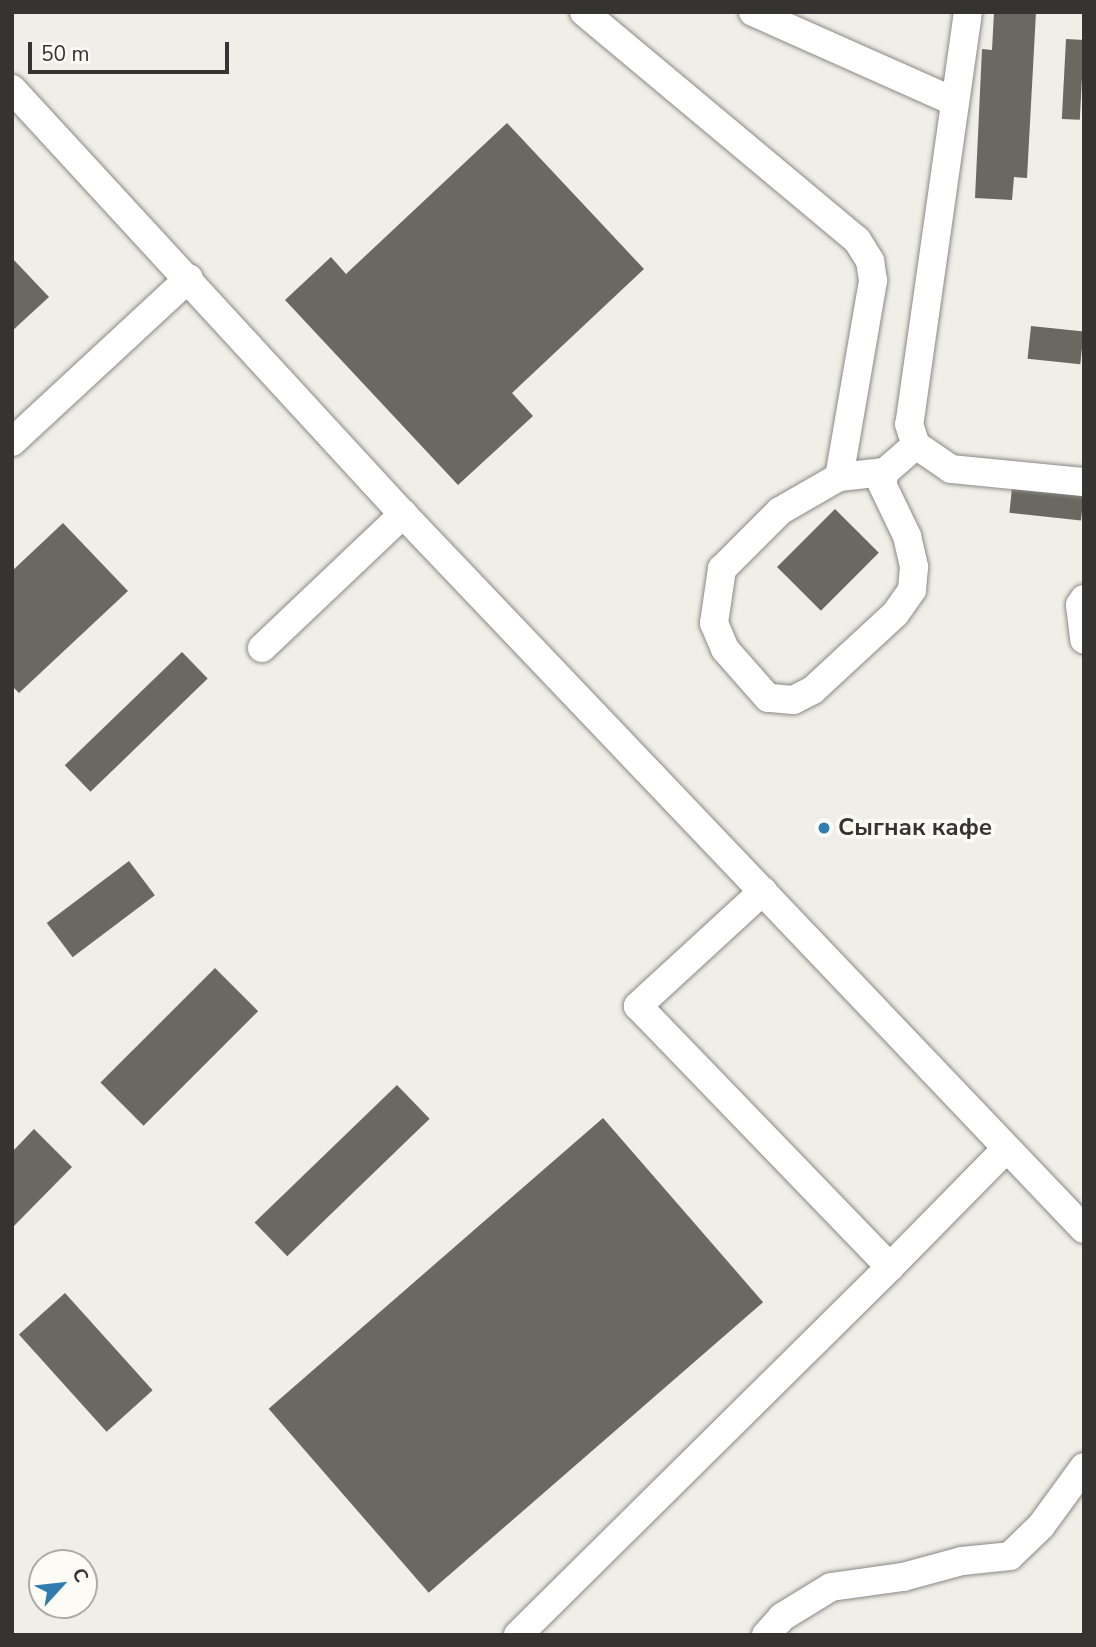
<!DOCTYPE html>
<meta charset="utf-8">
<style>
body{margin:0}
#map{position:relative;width:1096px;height:1647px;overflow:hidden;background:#f0eee8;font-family:"Nunito Sans",sans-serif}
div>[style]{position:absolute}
.building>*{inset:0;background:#696862;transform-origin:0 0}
.roads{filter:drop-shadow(0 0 2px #8b8984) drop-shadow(0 0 2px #8b8984)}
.minor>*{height:28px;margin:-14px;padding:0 14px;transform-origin:14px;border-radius:14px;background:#fff}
.dots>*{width:19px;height:19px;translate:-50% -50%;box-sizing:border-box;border:4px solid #fdfbf5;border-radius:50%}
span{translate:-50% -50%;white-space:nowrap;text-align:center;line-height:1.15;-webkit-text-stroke:7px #fdfbf5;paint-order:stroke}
.poi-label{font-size:24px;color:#353432;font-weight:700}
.left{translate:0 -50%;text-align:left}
.frame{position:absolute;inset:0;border:14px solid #353432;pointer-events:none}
.north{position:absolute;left:28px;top:1549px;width:70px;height:70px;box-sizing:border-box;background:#fdfbf5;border:2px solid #adaba7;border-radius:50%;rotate:63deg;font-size:19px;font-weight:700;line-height:28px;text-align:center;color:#353432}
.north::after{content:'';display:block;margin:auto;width:24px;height:32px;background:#317caf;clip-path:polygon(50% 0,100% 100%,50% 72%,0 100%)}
.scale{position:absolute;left:28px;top:42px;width:201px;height:32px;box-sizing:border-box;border:4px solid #353432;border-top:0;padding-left:9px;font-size:21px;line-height:24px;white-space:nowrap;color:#353432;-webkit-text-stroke:5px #fdfbf5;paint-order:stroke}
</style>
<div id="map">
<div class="building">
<i style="clip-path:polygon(994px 12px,1036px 12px,1027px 178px,1014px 177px,1012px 200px,975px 198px,982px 49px,992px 50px)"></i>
<i style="left:1066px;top:39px;width:18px;height:80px;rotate:3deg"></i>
<i style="clip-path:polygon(507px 123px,644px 269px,512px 393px,533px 416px,458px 485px,285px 300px,331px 257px,346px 274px)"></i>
<i style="clip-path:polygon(12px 258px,49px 297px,12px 331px)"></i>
<i style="left:1031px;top:326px;width:53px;height:33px;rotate:6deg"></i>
<i style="left:1012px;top:488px;width:72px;height:25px;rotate:6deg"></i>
<i style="left:835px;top:509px;width:62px;height:82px;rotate:45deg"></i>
<i style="clip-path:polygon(63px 523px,128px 591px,19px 693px,12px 686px,12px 571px)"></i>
<i style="left:182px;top:652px;width:37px;height:163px;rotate:46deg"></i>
<i style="left:129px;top:861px;width:43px;height:103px;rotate:53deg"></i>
<i style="left:215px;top:968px;width:61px;height:162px;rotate:45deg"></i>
<i style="left:397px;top:1085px;width:47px;height:198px;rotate:46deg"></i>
<i style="left:603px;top:1118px;width:244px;height:443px;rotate:49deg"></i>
<i style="clip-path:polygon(34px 1129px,72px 1167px,12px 1228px,12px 1152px)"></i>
<i style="left:65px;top:1293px;width:131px;height:62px;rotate:48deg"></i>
</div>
<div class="roads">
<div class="minor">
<i style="left:584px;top:12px;width:356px;rotate:39.9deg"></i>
<i style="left:857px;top:240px;width:25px;rotate:58deg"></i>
<i style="left:870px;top:261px;width:20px;rotate:81deg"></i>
<i style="left:873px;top:281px;width:199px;rotate:99.8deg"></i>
<i style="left:753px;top:12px;width:221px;rotate:24deg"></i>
<i style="left:968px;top:12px;width:416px;rotate:98.1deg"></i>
<i style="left:909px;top:424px;width:22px;rotate:72deg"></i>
<i style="left:916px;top:445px;width:42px;rotate:34.4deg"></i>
<i style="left:951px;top:469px;width:134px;rotate:5.6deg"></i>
<i style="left:12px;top:89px;width:577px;rotate:47.39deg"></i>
<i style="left:403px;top:514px;width:987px;rotate:46.4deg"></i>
<i style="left:12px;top:442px;width:241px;rotate:-42.8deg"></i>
<i style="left:885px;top:472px;width:12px;rotate:104deg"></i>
<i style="left:882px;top:484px;width:58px;rotate:64.3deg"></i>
<i style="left:907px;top:536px;width:32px;rotate:77deg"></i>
<i style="left:914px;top:567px;width:23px;rotate:95deg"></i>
<i style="left:912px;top:590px;width:29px;rotate:125deg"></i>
<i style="left:895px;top:614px;width:112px;rotate:137.2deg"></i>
<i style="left:813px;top:690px;width:22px;rotate:153deg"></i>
<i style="left:793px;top:700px;width:25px;rotate:-175deg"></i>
<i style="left:768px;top:698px;width:65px;rotate:-131.3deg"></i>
<i style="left:725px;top:649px;width:28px;rotate:-113deg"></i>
<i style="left:714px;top:623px;width:55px;rotate:-81.6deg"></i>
<i style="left:722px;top:569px;width:82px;rotate:-45deg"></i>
<i style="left:780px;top:511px;width:68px;rotate:-30deg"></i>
<i style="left:839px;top:477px;width:46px;rotate:-6.2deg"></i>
<i style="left:885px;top:472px;width:41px;rotate:-41.1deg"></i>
<i style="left:1084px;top:599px;width:7px;rotate:124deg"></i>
<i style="left:1080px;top:605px;width:35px;rotate:83deg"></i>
<i style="left:262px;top:648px;width:195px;rotate:-43.5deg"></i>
<i style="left:763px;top:891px;width:170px;rotate:137.4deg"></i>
<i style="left:638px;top:1006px;width:363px;rotate:46deg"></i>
<i style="left:890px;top:1267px;width:165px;rotate:-45.5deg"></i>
<i style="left:518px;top:1635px;width:523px;rotate:-44.69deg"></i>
<i style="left:766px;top:1635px;width:24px;rotate:-48deg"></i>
<i style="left:782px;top:1617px;width:57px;rotate:-31.5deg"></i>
<i style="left:831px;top:1587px;width:73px;rotate:-7.9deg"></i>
<i style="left:903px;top:1577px;width:61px;rotate:-15.2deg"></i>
<i style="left:962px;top:1561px;width:48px;rotate:-5.9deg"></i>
<i style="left:1010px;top:1556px;width:43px;rotate:-44.1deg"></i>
<i style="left:1041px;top:1526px;width:73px;rotate:-53.9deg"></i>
</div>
</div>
<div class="dots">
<i style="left:824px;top:828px;background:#317caf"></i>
</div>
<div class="poi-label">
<span class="left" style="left:838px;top:828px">Сыгнак кафе</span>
</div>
<div class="frame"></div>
<div class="north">С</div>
<div class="scale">50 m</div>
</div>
